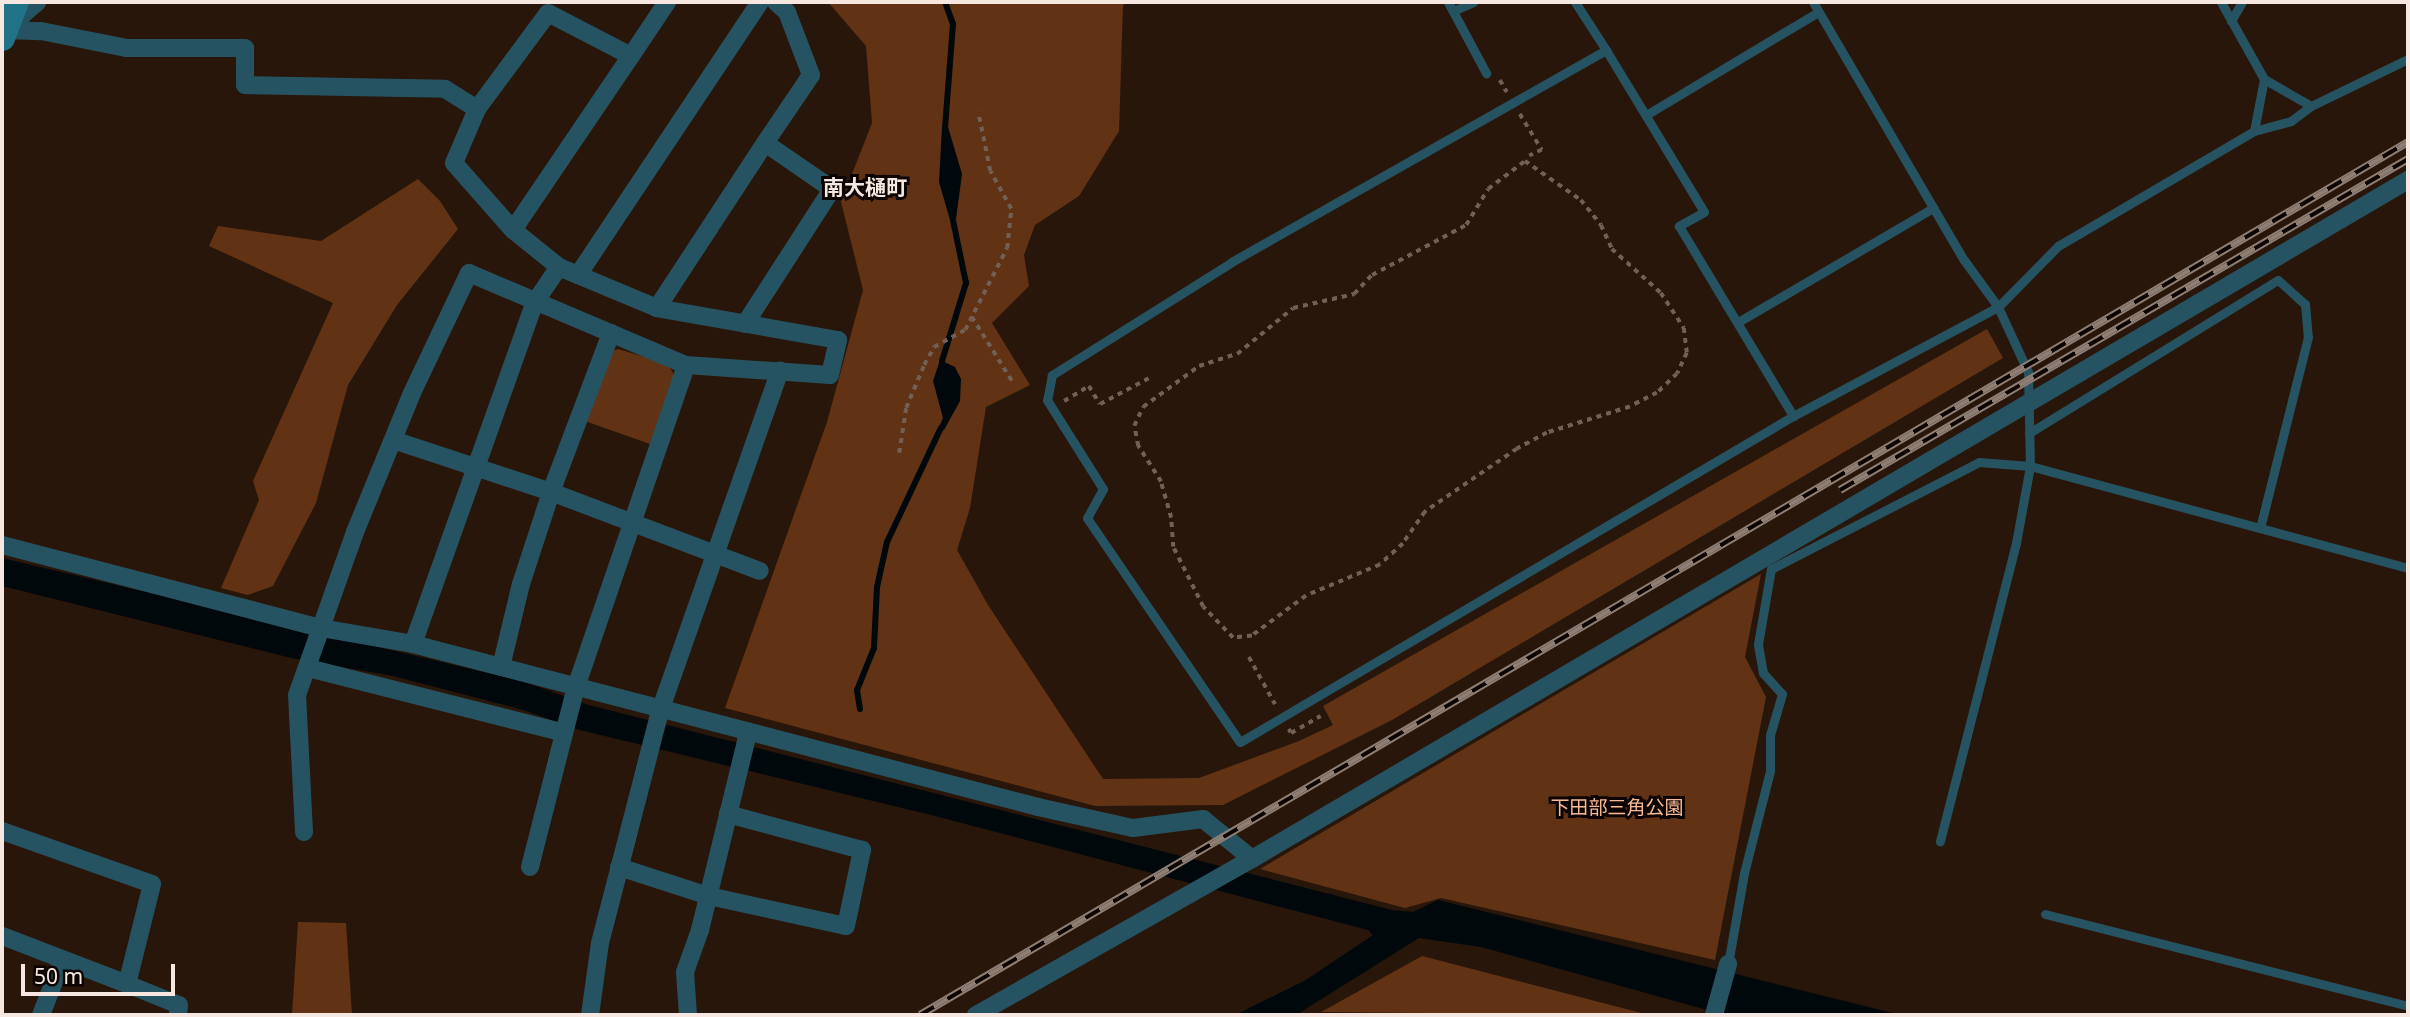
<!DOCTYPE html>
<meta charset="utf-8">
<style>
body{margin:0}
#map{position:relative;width:2410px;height:1017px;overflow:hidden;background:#29160a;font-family:"Noto Sans","Noto Sans JP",sans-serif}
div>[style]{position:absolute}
.green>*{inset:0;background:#613314}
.water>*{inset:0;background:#00080c}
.stream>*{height:6px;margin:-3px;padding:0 3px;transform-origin:3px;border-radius:3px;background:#00080c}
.path>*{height:3.5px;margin-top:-1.75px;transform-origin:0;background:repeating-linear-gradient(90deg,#726056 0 5px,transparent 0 10px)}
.lane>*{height:9px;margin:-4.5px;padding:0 4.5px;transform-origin:4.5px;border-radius:4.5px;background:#265361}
.street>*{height:18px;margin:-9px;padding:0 9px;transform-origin:9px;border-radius:9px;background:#265361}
.secondary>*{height:26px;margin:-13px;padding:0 13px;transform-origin:13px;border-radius:13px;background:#227288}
.rail>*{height:8px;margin-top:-4px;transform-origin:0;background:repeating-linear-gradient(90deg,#0b0402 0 16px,#8f7e74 0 32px);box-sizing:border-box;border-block:2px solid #8f7e74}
span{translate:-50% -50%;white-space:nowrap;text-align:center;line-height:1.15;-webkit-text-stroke:6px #0b0402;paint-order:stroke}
.park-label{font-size:19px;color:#f9b993}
.neighbourhood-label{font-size:21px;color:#f6e8e0;font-weight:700}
.frame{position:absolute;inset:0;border:4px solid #f6e8e0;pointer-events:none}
.scale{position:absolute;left:21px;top:964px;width:154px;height:32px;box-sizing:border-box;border:4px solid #f6e8e0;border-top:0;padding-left:9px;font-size:21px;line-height:24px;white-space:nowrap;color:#f6e8e0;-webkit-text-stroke:5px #0b0402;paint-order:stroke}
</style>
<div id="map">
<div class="green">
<i style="clip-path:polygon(828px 2px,1130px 2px,1123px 5px,1119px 131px,1079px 196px,1035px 225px,1024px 255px,1029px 286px,992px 323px,1030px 385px,986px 407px,970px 508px,957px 550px,988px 605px,1103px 779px,1199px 778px,1299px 741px,1333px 725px,1323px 706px,1987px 329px,2003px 358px,1392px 720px,1223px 805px,1095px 806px,725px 708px,827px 422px,863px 290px,841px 202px,872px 123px,866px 46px)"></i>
<i style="clip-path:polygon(418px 179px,440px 201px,458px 229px,397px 305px,348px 385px,316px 503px,273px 586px,248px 595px,221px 588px,259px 500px,253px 481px,333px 303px,209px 246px,218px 226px,321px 241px)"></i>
<i style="clip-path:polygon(618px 349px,668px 364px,674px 375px,650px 444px,585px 421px,610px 352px)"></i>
<i style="clip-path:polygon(1761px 574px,1745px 657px,1766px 697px,1715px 960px,1441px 898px,1405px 908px,1260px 869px)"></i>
<i style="clip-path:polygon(298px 922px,346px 923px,352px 1015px,292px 1015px)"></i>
<i style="clip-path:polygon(1422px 956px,1649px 1015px,1321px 1012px)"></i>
</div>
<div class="water">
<i style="clip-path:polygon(942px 127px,948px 127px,962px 174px,956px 219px,950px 220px,939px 182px)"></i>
<i style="clip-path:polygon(940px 360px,955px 367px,961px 379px,960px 401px,944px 430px,939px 427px,943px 418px,933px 381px)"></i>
<i style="clip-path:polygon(2px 558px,522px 681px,589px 705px,1392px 910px,1413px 912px,1438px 900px,1901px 1015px,1725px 1015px,1481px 947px,1419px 938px,1296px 1015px,1235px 1015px,1306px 980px,1373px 935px,1368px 930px,935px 816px,580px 730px,523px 710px,393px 676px,291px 658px,2px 586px)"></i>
</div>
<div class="stream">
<i style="left:945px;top:2px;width:23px;rotate:70deg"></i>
<i style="left:953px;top:24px;width:103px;rotate:94.4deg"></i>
<i style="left:942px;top:361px;width:82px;rotate:-72.9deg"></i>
<i style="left:966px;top:283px;width:64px;rotate:-101.7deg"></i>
<i style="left:860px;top:709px;width:19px;rotate:-99deg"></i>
<i style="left:857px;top:690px;width:45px;rotate:-68deg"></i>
<i style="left:874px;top:648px;width:61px;rotate:-87.2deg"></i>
<i style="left:877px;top:587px;width:46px;rotate:-77.5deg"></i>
<i style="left:887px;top:542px;width:126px;rotate:-64.7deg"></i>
</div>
<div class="path">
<i style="left:1500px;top:80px;width:14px;rotate:60deg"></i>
<i style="left:1520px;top:114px;width:42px;rotate:58.6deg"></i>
<i style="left:1542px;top:150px;width:14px;rotate:155deg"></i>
<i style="left:1525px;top:161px;width:68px;rotate:34.9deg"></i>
<i style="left:1581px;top:200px;width:32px;rotate:51deg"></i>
<i style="left:1601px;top:225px;width:26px;rotate:65deg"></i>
<i style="left:1612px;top:249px;width:66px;rotate:41.9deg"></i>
<i style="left:1661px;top:293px;width:42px;rotate:56.7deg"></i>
<i style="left:1684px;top:328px;width:25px;rotate:83deg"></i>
<i style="left:1687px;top:353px;width:23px;rotate:115deg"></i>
<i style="left:1677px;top:374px;width:28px;rotate:136deg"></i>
<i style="left:1657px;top:393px;width:30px;rotate:153deg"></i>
<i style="left:1630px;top:407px;width:87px;rotate:162.6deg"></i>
<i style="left:1547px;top:433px;width:34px;rotate:152deg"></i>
<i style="left:1517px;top:449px;width:112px;rotate:145.6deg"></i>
<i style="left:1425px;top:512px;width:39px;rotate:125deg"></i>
<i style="left:1403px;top:544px;width:31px;rotate:138deg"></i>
<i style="left:1380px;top:565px;width:80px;rotate:157.3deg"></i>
<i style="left:1306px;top:596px;width:67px;rotate:143.5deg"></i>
<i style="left:1252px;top:636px;width:19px;rotate:174deg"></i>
<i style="left:1233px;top:638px;width:43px;rotate:-134.1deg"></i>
<i style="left:1203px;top:607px;width:67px;rotate:-116.6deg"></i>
<i style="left:1173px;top:547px;width:29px;rotate:-94deg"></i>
<i style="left:1171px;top:518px;width:37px;rotate:-106deg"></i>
<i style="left:1161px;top:482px;width:43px;rotate:-122.6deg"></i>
<i style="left:1138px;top:446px;width:20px;rotate:-101deg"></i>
<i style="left:1134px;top:426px;width:21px;rotate:-65deg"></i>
<i style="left:1143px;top:407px;width:69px;rotate:-36.2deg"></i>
<i style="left:1199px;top:366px;width:40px;rotate:-18deg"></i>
<i style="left:1237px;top:354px;width:72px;rotate:-39.4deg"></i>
<i style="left:1293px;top:308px;width:63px;rotate:-12.9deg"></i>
<i style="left:1354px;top:294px;width:26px;rotate:-47deg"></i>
<i style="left:1372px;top:275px;width:106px;rotate:-28deg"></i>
<i style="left:1466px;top:225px;width:42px;rotate:-58.6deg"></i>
<i style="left:1488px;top:189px;width:46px;rotate:-37.1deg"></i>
<i style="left:972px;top:317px;width:79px;rotate:57.9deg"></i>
<i style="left:1064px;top:401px;width:29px;rotate:-31deg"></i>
<i style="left:1089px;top:386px;width:21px;rotate:59deg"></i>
<i style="left:1100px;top:404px;width:55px;rotate:-28deg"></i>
<i style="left:899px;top:453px;width:46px;rotate:-81.2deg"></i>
<i style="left:906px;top:408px;width:47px;rotate:-67.3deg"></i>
<i style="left:924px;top:365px;width:21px;rotate:-61deg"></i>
<i style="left:934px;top:347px;width:35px;rotate:-29deg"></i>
<i style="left:965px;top:330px;width:92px;rotate:-62.9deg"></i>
<i style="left:1007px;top:248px;width:39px;rotate:-84deg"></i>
<i style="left:1011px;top:209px;width:43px;rotate:-118.9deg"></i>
<i style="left:990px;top:171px;width:60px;rotate:-101.5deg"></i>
<i style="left:1249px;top:657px;width:54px;rotate:61deg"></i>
<i style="left:1289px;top:729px;width:4px;rotate:63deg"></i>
<i style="left:1291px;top:733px;width:34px;rotate:-30deg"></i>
</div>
<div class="lane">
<i style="left:1448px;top:2px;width:81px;rotate:61.8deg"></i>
<i style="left:1575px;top:2px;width:57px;rotate:57.1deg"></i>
<i style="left:1606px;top:50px;width:430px;rotate:150.5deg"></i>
<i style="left:1232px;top:262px;width:213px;rotate:147.9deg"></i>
<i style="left:1052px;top:375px;width:25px;rotate:101deg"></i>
<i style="left:1047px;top:400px;width:105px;rotate:57.8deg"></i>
<i style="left:1103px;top:489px;width:33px;rotate:119deg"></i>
<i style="left:1087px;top:518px;width:271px;rotate:55.7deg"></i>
<i style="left:1240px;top:742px;width:642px;rotate:-30.52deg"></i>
<i style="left:1793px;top:416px;width:232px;rotate:-28deg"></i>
<i style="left:1998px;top:307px;width:86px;rotate:-45.5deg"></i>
<i style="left:2058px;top:246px;width:227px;rotate:-30.4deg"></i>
<i style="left:2254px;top:131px;width:53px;rotate:-79.1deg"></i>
<i style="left:2264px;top:79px;width:88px;rotate:-119.2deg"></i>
<i style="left:1813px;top:2px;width:299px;rotate:59.7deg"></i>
<i style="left:1964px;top:260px;width:58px;rotate:54.1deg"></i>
<i style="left:1998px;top:307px;width:72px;rotate:65.2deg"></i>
<i style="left:2028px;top:372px;width:94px;rotate:88.8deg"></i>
<i style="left:2030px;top:466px;width:78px;rotate:100.3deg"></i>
<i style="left:2016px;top:543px;width:308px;rotate:104.3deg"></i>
<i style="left:1453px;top:11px;width:22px;rotate:-24deg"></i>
<i style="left:2231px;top:21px;width:22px;rotate:-60deg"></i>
<i style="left:1606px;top:50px;width:189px;rotate:58.8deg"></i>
<i style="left:1704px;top:212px;width:29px;rotate:151deg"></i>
<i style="left:1679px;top:226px;width:222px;rotate:59deg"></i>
<i style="left:2264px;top:79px;width:54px;rotate:29.9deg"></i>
<i style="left:1646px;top:115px;width:200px;rotate:-30.9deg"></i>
<i style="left:2254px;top:131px;width:38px;rotate:-15deg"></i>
<i style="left:2291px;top:121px;width:25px;rotate:-37deg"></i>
<i style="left:2311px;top:106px;width:108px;rotate:-25.9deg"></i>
<i style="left:1738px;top:322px;width:226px;rotate:-30.3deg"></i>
<i style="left:2029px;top:433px;width:292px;rotate:-31.6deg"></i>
<i style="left:2278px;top:280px;width:36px;rotate:42deg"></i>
<i style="left:2305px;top:304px;width:33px;rotate:85deg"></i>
<i style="left:2308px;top:337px;width:197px;rotate:104.1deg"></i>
<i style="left:2045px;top:914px;width:374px;rotate:14.2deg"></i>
<i style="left:1728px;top:964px;width:92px;rotate:-80deg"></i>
<i style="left:1744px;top:873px;width:105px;rotate:-75.7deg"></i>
<i style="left:1770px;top:771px;width:36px;rotate:-90deg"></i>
<i style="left:1770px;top:735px;width:43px;rotate:-73.7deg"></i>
<i style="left:1782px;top:694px;width:28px;rotate:-132deg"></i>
<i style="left:1763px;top:673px;width:29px;rotate:-100deg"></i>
<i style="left:1758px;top:644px;width:76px;rotate:-80.2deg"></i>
<i style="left:1771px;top:569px;width:234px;rotate:-27.2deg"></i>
<i style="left:1979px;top:462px;width:51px;rotate:4.5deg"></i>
<i style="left:2030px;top:466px;width:392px;rotate:15.1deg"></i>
</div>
<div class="street">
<i style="left:11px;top:25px;width:35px;rotate:-41deg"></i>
<i style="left:6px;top:30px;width:35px;rotate:2deg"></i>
<i style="left:41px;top:31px;width:88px;rotate:11.2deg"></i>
<i style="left:127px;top:48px;width:118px"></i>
<i style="left:245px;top:48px;width:37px;rotate:90deg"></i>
<i style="left:245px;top:85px;width:200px;rotate:1.1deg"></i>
<i style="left:445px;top:89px;width:38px;rotate:32deg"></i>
<i style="left:513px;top:230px;width:210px;rotate:-55.9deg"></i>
<i style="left:578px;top:275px;width:328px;rotate:-56.3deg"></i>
<i style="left:657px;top:308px;width:197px;rotate:-56.8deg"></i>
<i style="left:745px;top:324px;width:161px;rotate:-57.2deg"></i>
<i style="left:832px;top:189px;width:81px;rotate:-145.5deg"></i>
<i style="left:765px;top:143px;width:82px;rotate:-55.9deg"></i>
<i style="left:811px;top:75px;width:67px;rotate:-110.9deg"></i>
<i style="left:787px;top:12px;width:15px;rotate:-138deg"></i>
<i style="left:393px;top:440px;width:166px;rotate:18.2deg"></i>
<i style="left:551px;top:492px;width:223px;rotate:20.7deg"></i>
<i style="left:2px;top:545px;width:330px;rotate:14.6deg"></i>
<i style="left:321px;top:628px;width:93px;rotate:9.9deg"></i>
<i style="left:413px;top:644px;width:646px;rotate:14.62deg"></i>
<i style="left:1038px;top:807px;width:97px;rotate:12.5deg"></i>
<i style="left:1133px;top:828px;width:71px;rotate:-7.3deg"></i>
<i style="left:1203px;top:819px;width:63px;rotate:39.2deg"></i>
<i style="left:413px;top:644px;width:363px;rotate:-70.4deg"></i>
<i style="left:535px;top:302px;width:42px;rotate:-55.6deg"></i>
<i style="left:501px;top:667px;width:85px;rotate:-76.5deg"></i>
<i style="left:521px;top:584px;width:97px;rotate:-71.9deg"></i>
<i style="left:551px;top:492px;width:170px;rotate:-69.3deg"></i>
<i style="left:308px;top:668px;width:264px;rotate:14.2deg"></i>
<i style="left:2px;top:831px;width:159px;rotate:19.5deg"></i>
<i style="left:152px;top:884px;width:103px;rotate:104deg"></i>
<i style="left:127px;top:984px;width:56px;rotate:22deg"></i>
<i style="left:179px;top:1005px;width:10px;rotate:96deg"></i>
<i style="left:304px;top:832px;width:137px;rotate:-92.9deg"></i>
<i style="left:297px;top:695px;width:173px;rotate:-70.4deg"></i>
<i style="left:355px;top:532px;width:150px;rotate:-67.7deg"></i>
<i style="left:412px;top:393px;width:133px;rotate:-64.6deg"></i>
<i style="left:469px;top:273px;width:236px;rotate:23deg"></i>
<i style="left:686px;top:365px;width:144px;rotate:4deg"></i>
<i style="left:830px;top:375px;width:36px;rotate:-77deg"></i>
<i style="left:838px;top:340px;width:184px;rotate:-170deg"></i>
<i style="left:657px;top:308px;width:106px;rotate:-157.3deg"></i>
<i style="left:559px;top:267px;width:59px;rotate:-141.2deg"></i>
<i style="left:513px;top:230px;width:89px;rotate:-131.4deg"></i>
<i style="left:454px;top:163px;width:59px;rotate:-66.9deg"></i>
<i style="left:477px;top:109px;width:119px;rotate:-53.5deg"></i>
<i style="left:548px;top:13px;width:93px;rotate:27.4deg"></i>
<i style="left:631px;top:56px;width:65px;rotate:-56.3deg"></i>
<i style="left:530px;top:867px;width:183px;rotate:-75.7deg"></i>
<i style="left:575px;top:690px;width:343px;rotate:-71.1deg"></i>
<i style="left:619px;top:867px;width:95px;rotate:17.9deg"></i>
<i style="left:709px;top:896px;width:140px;rotate:12.4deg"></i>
<i style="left:846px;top:926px;width:78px;rotate:-78.1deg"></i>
<i style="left:862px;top:850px;width:139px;rotate:-165deg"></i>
<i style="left:2px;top:936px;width:134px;rotate:21deg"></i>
<i style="left:41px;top:1015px;width:58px;rotate:-68.7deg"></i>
<i style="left:590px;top:1015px;width:73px;rotate:-82.1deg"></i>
<i style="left:600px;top:943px;width:240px;rotate:-75.5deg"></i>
<i style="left:660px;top:711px;width:361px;rotate:-70.6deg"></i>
<i style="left:688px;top:1015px;width:43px;rotate:-94deg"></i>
<i style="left:685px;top:972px;width:45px;rotate:-70.3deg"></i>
<i style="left:700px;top:930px;width:203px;rotate:-76.3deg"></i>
<i style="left:976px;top:1015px;width:317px;rotate:-29.5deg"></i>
<i style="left:1252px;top:859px;width:1341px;rotate:-30.43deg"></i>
<i style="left:1714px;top:1015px;width:53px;rotate:-74.6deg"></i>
</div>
<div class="secondary">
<i style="left:2px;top:38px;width:39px;rotate:-69deg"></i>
</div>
<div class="rail">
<i style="left:1840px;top:490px;width:657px;rotate:-30.23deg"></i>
<i style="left:920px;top:1015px;width:1725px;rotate:-30.4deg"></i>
</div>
<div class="park-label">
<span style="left:1617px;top:808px">下田部三角公園</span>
</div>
<div class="neighbourhood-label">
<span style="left:865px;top:187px">南大樋町</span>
</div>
<div class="frame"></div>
<div class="scale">50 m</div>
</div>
